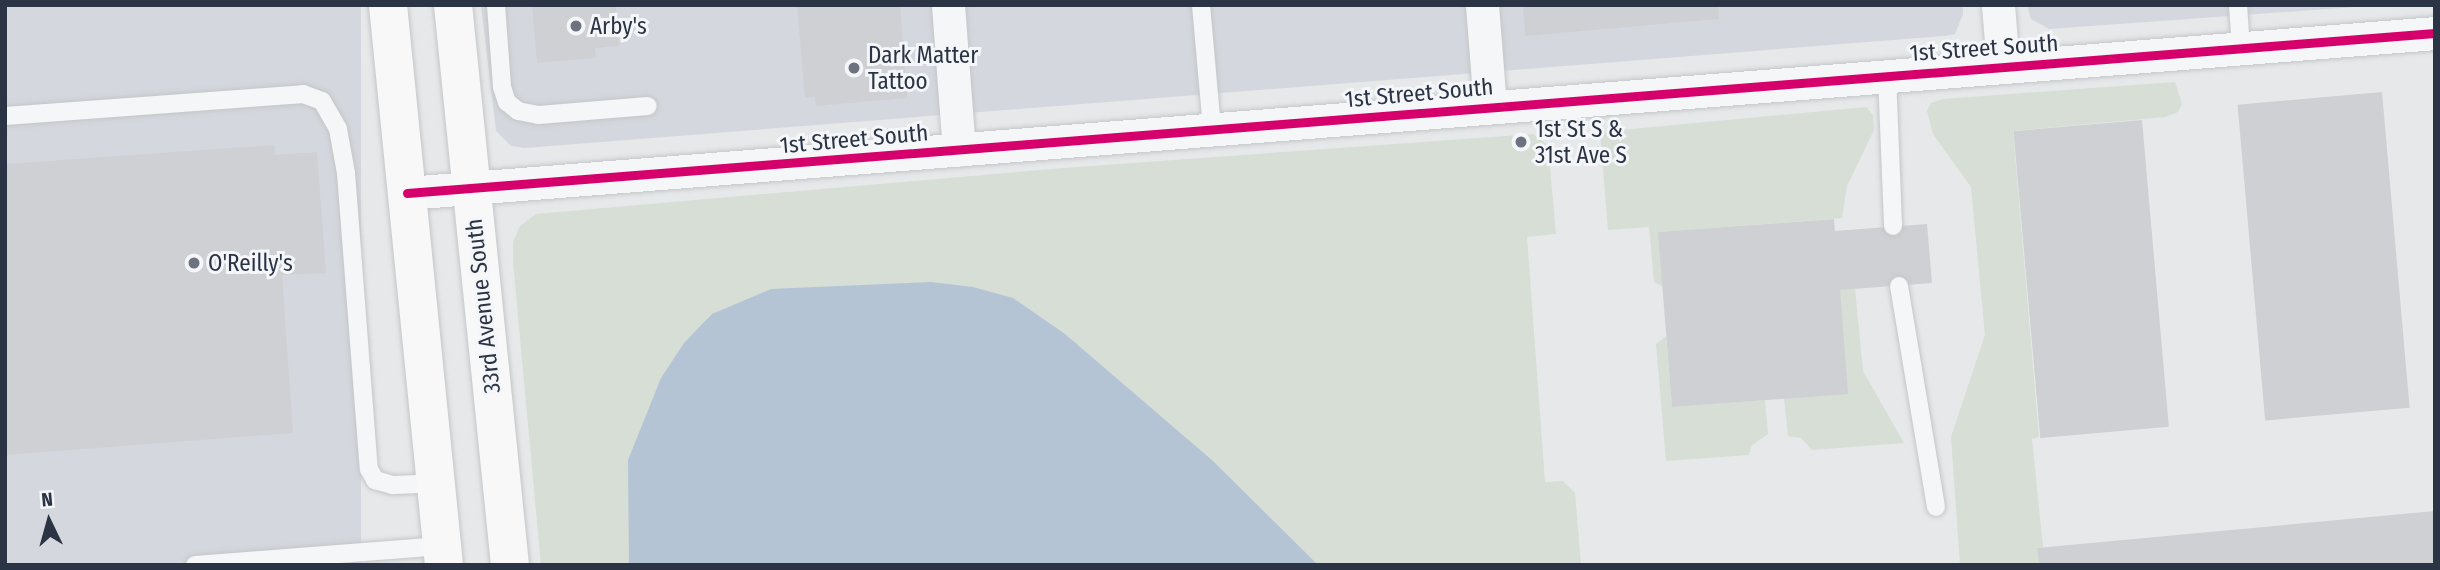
<!DOCTYPE html>
<style>
body{margin:0}
#map{position:relative;width:2440px;height:570px;overflow:hidden;background:#e6e8ea;font-family:"Fira Sans Condensed",sans-serif}
div>[style]{position:absolute}
.built>*{inset:0;background:#d4d7dd;transform-origin:0 0}
.green>*{inset:0;background:#d6ded6}
.water>*{inset:0;background:#b4c4d5}
.building>*{inset:0;background:#ced0d3;transform-origin:0 0}
.roads{filter:drop-shadow(0 0 2px #c4c6c8) drop-shadow(0 0 2px #c4c6c8)}
.service>*{height:18px;margin:-9px;padding:0 9px;transform-origin:9px;border-radius:9px;background:#f5f6f7}
.minor>*{height:33px;margin:-16.5px;padding:0 16.5px;transform-origin:16.5px;border-radius:16.5px;background:#f5f6f7}
.secondary>*{height:38px;margin:-19px;padding:0 19px;transform-origin:19px;border-radius:19px;background:#f8f8f8}
.cycleway>*{height:9px;margin:-4.5px;padding:0 4.5px;transform-origin:4.5px;border-radius:4.5px;background:#d6006c}
.dots>*{width:19px;height:19px;translate:-50% -50%;box-sizing:border-box;border:4px solid #f4f6f9;border-radius:50%}
span{translate:-50% -50%;white-space:nowrap;text-align:center;line-height:1.15;-webkit-text-stroke:6px #f4f6f9;paint-order:stroke}
.poi-label{font-size:23px;color:#2b3445}
.left{translate:0 -50%;text-align:left}
.street-label{font-size:23px;color:#2b3445}
.frame{position:absolute;inset:0;border:7px solid #2b3445;pointer-events:none}
.north{position:absolute;left:14px;top:486px;width:70px;height:70px;-webkit-text-stroke:5px #f4f6f9;paint-order:stroke;rotate:355deg;font-size:19px;font-weight:700;line-height:28px;text-align:center;color:#2b3445}
.north::after{content:'';display:block;margin:auto;width:24px;height:32px;background:#2b3445;clip-path:polygon(50% 0,100% 100%,50% 72%,0 100%)}
</style>
<div id="map">
<div class="built">
<i style="left:5px;top:5px;width:356px;height:560px"></i>
<i style="clip-path:polygon(481px 5px,1963px 5px,1963px 14px,1955px 34px,1944px 36px,525px 148px,511px 146px,496px 131px)"></i>
<i style="clip-path:polygon(2027px 5px,2382px 5px,2049px 29px,2031px 19px)"></i>
</div>
<div class="green">
<i style="clip-path:polygon(2175px 82px,2182px 104px,2178px 112px,2165px 117px,2013px 131px,2039px 437px,2032px 439px,2043px 547px,2037px 548px,2039px 565px,1960px 565px,1951px 437px,1985px 335px,1971px 187px,1933px 134px,1927px 111px,1931px 103px,1943px 99px)"></i>
<i style="clip-path:polygon(1866px 107px,1873px 115px,1874px 130px,1847px 186px,1842px 218px,1659px 232px,1663px 287px,1654px 282px,1649px 227px,1608px 230px,1600px 132px)"></i>
<i style="clip-path:polygon(1533px 134px,1548px 145px,1556px 234px,1527px 237px,1545px 482px,1563px 481px,1575px 493px,1581px 565px,541px 565px,513px 262px,513px 242px,520px 226px,536px 214px,1063px 168px)"></i>
<i style="clip-path:polygon(1855px 289px,1863px 371px,1904px 443px,1812px 450px,1801px 438px,1788px 436px,1784px 398px,1840px 290px)"></i>
<i style="clip-path:polygon(1666px 336px,1672px 407px,1765px 400px,1768px 434px,1751px 446px,1749px 455px,1666px 461px,1656px 344px)"></i>
</div>
<div class="water">
<i style="clip-path:polygon(931px 282px,973px 287px,1013px 298px,1065px 334px,1213px 461px,1318px 565px,629px 565px,628px 460px,661px 378px,684px 343px,712px 314px,771px 289px)"></i>
</div>
<div class="building">
<i style="clip-path:polygon(532px 5px,616px 5px,619px 46px,595px 48px,596px 58px,537px 63px)"></i>
<i style="clip-path:polygon(797px 5px,900px 5px,907px 98px,816px 106px,815px 97px,805px 98px)"></i>
<i style="clip-path:polygon(1523px 5px,1718px 5px,1719px 19px,1525px 36px)"></i>
<i style="left:2382px;top:92px;width:317px;height:145px;rotate:85deg"></i>
<i style="left:2142px;top:120px;width:308px;height:129px;rotate:85deg"></i>
<i style="clip-path:polygon(274px 145px,275px 155px,317px 152px,326px 273px,282px 275px,293px 433px,5px 455px,5px 164px)"></i>
<i style="clip-path:polygon(1834px 219px,1835px 231px,1927px 224px,1932px 283px,1840px 290px,1848px 394px,1672px 407px,1658px 232px)"></i>
<i style="clip-path:polygon(2435px 511px,2435px 565px,2039px 565px,2037px 548px)"></i>
</div>
<div class="roads">
<div class="service">
<i style="left:496px;top:5px;width:82px;rotate:85.8deg"></i>
<i style="left:502px;top:87px;width:16px;rotate:72deg"></i>
<i style="left:507px;top:102px;width:14px;rotate:39deg"></i>
<i style="left:518px;top:111px;width:21px;rotate:11deg"></i>
<i style="left:539px;top:115px;width:109px;rotate:-4.7deg"></i>
<i style="left:1201px;top:5px;width:124px;rotate:84.9deg"></i>
<i style="left:2238px;top:5px;width:43px;rotate:86deg"></i>
<i style="left:1887px;top:75px;width:151px;rotate:87.7deg"></i>
<i style="left:5px;top:116px;width:299px;rotate:-4.2deg"></i>
<i style="left:303px;top:94px;width:20px;rotate:20deg"></i>
<i style="left:322px;top:101px;width:32px;rotate:60deg"></i>
<i style="left:338px;top:129px;width:45px;rotate:79.7deg"></i>
<i style="left:346px;top:173px;width:297px;rotate:85.6deg"></i>
<i style="left:369px;top:469px;width:13px;rotate:61deg"></i>
<i style="left:375px;top:480px;width:18px;rotate:16deg"></i>
<i style="left:392px;top:485px;width:45px;rotate:-2.5deg"></i>
<i style="left:1899px;top:286px;width:224px;rotate:80.5deg"></i>
<i style="left:195px;top:565px;width:248px;rotate:-4.4deg"></i>
</div>
<div class="minor">
<i style="left:948px;top:5px;width:145px;rotate:85.7deg"></i>
<i style="left:1482px;top:5px;width:102px;rotate:85.5deg"></i>
<i style="left:1998px;top:5px;width:61px;rotate:85.3deg"></i>
<i style="left:407px;top:193px;width:2034px;rotate:-4.51deg"></i>
</div>
<div class="secondary">
<i style="left:388px;top:5px;width:563px;rotate:84.29deg"></i>
<i style="left:453px;top:5px;width:563px;rotate:84.19deg"></i>
</div>
</div>
<div class="cycleway">
<i style="left:407px;top:193px;width:2034px;rotate:-4.51deg"></i>
</div>
<div class="dots">
<i style="left:576px;top:26px;background:#6c737f"></i>
<i style="left:854px;top:68px;background:#6c737f"></i>
<i style="left:1521px;top:142px;background:#6c737f"></i>
<i style="left:194px;top:263px;background:#6c737f"></i>
</div>
<div class="poi-label">
<span class="left" style="left:590px;top:26px">Arby's</span>
<span class="left" style="left:868px;top:68px">Dark Matter<br>Tattoo</span>
<span class="left" style="left:1535px;top:142px">1st St S &amp;<br>31st Ave S</span>
<span class="left" style="left:208px;top:263px">O'Reilly's</span>
</div>
<div class="street-label">
<span style="left:1984px;top:48px;rotate:-4deg">1st Street South</span>
<span style="left:1419px;top:93px;rotate:-5deg">1st Street South</span>
<span style="left:854px;top:139px;rotate:-5deg">1st Street South</span>
<span style="left:483px;top:306px;rotate:-96deg">33rd Avenue South</span>
</div>
<div class="frame"></div>
<div class="north">N</div>
</div>
